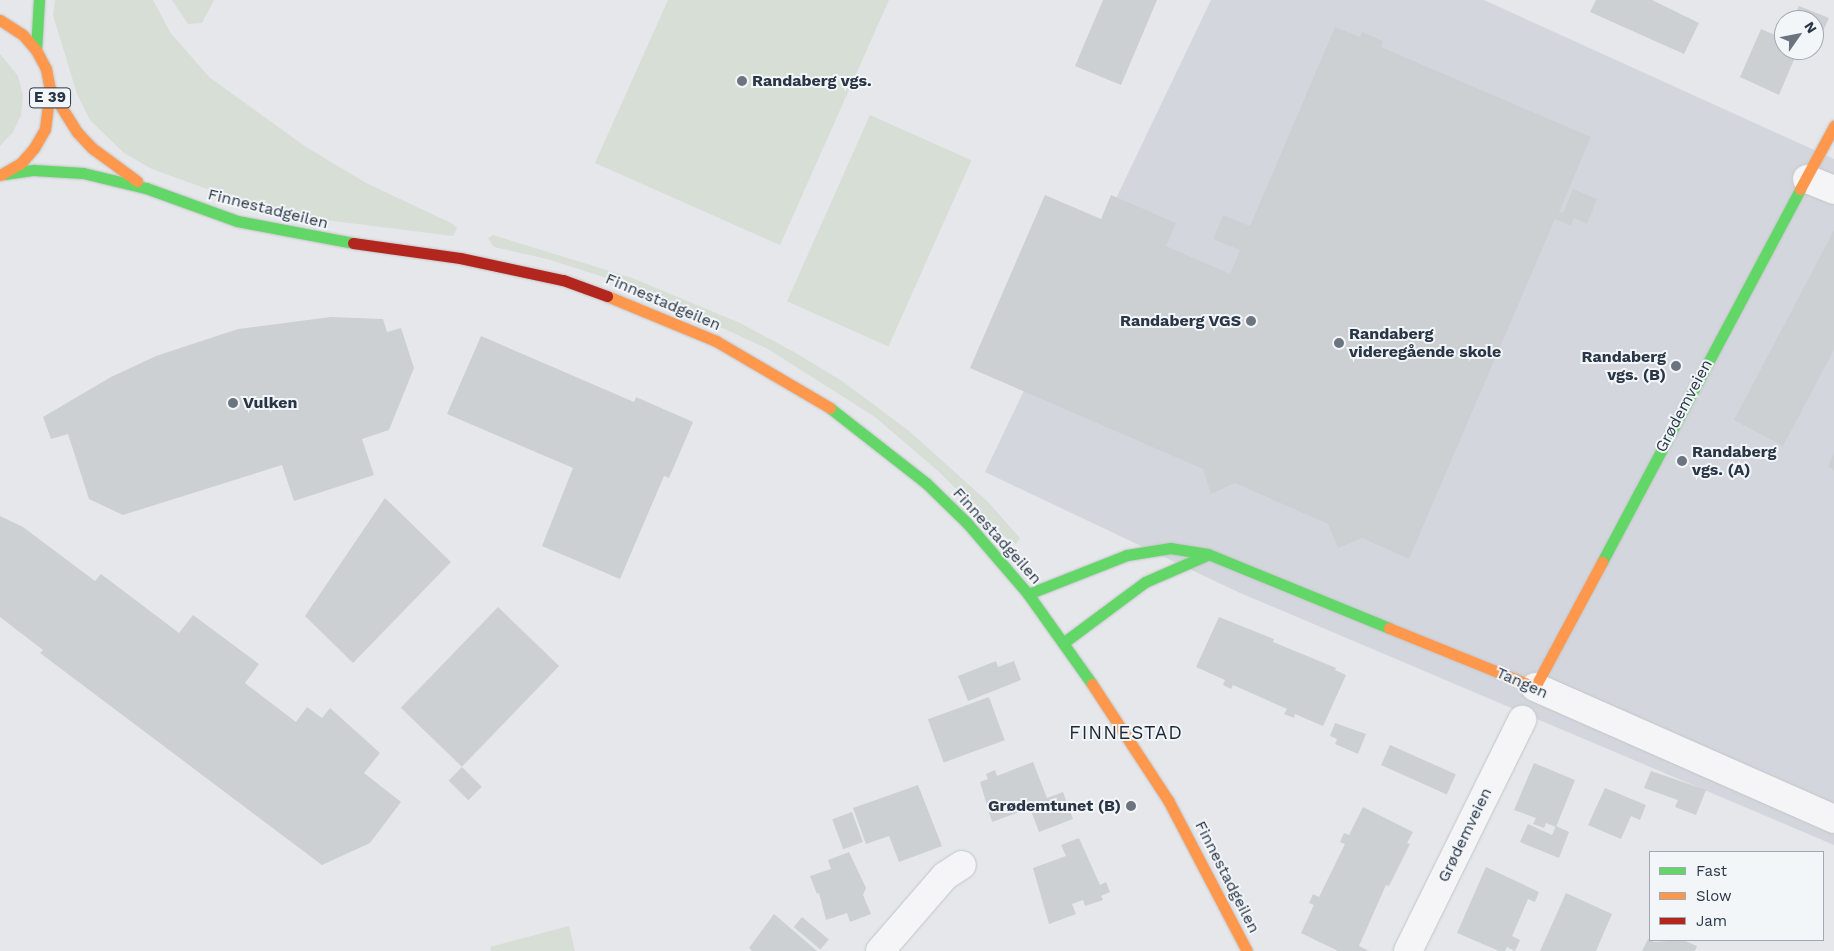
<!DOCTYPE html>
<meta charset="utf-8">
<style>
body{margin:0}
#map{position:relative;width:1834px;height:951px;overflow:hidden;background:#e5e7ea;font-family:"Work Sans",sans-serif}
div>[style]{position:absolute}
.built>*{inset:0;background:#d3d7dd}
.green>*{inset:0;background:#d6ded5;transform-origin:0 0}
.building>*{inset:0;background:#cdd0d3;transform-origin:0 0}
.roads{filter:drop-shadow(0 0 1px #c3c5c8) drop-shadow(0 0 1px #c3c5c8)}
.street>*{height:28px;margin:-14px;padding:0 14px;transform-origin:14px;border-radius:14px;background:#f5f5f7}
.fast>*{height:11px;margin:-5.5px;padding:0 5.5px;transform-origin:5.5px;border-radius:5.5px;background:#63d668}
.slow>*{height:11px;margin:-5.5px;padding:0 5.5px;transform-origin:5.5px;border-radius:5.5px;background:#ff974d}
.jam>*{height:11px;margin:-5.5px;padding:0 5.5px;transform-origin:5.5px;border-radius:5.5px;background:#b3261e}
.dots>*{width:14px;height:14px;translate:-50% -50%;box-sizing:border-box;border:2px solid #f3f6f9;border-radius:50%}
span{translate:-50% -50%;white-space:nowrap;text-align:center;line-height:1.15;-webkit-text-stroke:4px #f3f6f9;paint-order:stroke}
.shield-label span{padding:1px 4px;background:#f3f6f9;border:1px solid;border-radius:4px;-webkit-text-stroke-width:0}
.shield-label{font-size:15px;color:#2a3646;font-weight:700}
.poi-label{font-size:16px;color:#2a3646;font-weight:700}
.left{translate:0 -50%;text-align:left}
.right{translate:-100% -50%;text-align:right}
.street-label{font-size:16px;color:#2a3646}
.quarter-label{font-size:19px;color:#1c2737;letter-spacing:1px}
.legend{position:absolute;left:1649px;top:851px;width:175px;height:90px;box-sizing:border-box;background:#f3f6f9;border:1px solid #a3a9b1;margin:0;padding:6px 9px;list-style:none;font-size:15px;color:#2a3646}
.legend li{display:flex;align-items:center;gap:10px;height:25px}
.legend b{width:25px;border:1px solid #a3a9b1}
.north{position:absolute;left:1774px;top:10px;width:50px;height:50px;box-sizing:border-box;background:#f3f6f9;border:1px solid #a3a9b1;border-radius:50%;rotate:57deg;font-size:14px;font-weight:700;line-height:20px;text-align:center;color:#2a3646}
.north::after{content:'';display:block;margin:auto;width:18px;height:22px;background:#6b747f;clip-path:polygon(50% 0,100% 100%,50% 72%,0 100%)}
</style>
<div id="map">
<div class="built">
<i style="clip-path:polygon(1211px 0,1484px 0,1834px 159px,1834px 845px,1238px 592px,985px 472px)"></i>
</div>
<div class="green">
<i style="clip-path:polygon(55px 0,153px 0,170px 32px,209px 77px,306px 147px,366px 183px,453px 224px,457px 228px,453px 236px,302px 217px,221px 194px,152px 169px,124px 153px,90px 120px,77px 94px,53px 15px)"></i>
<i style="clip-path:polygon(172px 0,214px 0,202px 23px,188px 24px)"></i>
<i style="clip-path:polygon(668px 0,889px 0,780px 245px,595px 163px)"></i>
<i style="clip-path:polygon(0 54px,18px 76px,23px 95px,21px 115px,13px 132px,0 146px)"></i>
<i style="left:870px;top:115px;width:111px;height:204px;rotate:24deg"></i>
<i style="clip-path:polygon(493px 235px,632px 278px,740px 323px,794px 352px,842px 381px,909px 431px,988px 502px,1020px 538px,1016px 544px,1005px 537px,938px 471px,875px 417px,768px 349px,632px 286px,547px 259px,494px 247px,488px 238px)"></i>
<i style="clip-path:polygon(569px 926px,575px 951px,491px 951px,490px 947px)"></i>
</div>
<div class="building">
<i style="clip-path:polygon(1103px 0,1157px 0,1121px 85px,1075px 66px)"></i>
<i style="clip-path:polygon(1596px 0,1652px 0,1699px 23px,1684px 54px,1590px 12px)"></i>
<i style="clip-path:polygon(1799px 6px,1829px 18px,1814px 51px,1814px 20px,1792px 20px)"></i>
<i style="clip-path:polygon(1335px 27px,1360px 37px,1362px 32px,1383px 41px,1381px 47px,1591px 137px,1559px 212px,1563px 213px,1573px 189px,1597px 199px,1587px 224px,1574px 218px,1571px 226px,1555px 219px,1409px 559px,1362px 538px,1338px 548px,1328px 524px,1235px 483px,1211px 494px,1203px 469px,970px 368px,1045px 195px,1101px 219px,1111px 195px,1176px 223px,1166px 246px,1230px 274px,1240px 250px,1213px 239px,1223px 215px,1250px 226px)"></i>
<i style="clip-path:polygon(1761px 29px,1784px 39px,1784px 50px,1798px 50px,1779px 95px,1740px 77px)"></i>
<i style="clip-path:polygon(1834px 230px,1834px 350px,1783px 446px,1734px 420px)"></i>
<i style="clip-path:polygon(331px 317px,383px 319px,387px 332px,401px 328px,414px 368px,389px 430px,362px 439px,374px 475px,294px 501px,282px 465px,123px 515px,89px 499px,68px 434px,51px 439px,43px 417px,111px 377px,156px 356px,238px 329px)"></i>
<i style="clip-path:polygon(481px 336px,634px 402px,636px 397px,693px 422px,669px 478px,664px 476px,620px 579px,542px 546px,573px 468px,447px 414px)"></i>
<i style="clip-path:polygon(1834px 452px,1834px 470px,1828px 467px)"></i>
<i style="clip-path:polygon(385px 498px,451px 562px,353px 663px,305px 616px)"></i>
<i style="clip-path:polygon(0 516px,23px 527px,95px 581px,101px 574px,179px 633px,193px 615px,259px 664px,245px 683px,296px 722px,307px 707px,322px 718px,330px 708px,380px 753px,364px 773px,401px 802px,370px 843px,322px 865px,40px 653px,43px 650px,0 617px)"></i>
<i style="left:498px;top:607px;width:85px;height:140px;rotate:44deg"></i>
<i style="clip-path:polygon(1219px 617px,1274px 639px,1273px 642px,1336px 668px,1335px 670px,1346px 675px,1323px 726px,1295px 714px,1294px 718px,1284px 714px,1287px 709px,1233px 685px,1231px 689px,1223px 685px,1225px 680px,1196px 667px)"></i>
<i style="clip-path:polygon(996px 661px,998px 667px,1014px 661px,1021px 680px,968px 701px,958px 676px)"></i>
<i style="left:989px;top:697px;width:46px;height:65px;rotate:70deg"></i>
<i style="clip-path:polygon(1335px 723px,1366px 734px,1358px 754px,1335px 744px,1337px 739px,1330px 736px)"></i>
<i style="left:1390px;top:745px;width:72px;height:22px;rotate:24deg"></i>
<i style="clip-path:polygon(1033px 762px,1047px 798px,1063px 792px,1073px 819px,1039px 832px,1030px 808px,992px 822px,980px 782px,988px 779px,986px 774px,995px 770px,997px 776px)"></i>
<i style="clip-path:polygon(1534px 763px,1575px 780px,1556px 827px,1546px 823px,1544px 828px,1533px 824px,1536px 818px,1514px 810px)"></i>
<i style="left:462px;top:767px;width:28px;height:19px;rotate:45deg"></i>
<i style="clip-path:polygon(1651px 771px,1706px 790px,1696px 815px,1675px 807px,1678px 800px,1644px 788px)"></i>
<i style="clip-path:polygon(918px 785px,942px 846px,899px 862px,889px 836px,866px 844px,853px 808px)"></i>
<i style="clip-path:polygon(1605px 788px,1646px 805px,1640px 820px,1631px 816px,1621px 839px,1588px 825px)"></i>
<i style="clip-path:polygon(1363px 807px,1413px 832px,1407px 843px,1410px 844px,1389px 886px,1386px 885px,1359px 946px,1369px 951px,1338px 951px,1301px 933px,1314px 905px,1309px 903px,1313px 894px,1319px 897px,1345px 844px,1340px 842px,1344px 833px,1349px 835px)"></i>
<i style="left:852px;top:812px;width:32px;height:21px;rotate:70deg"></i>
<i style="clip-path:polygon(1528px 824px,1552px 835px,1556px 826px,1569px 832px,1559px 858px,1520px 842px)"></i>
<i style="clip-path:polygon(1079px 838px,1100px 885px,1106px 882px,1110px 892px,1101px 896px,1103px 900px,1085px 906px,1083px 900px,1072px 904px,1076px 914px,1049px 924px,1033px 868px,1066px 856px,1061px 845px)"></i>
<i style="clip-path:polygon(849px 852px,866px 888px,863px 895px,871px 914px,850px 922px,847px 913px,826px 920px,819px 893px,817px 894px,810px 876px,831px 869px,828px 860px)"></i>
<i style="clip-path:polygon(1486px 867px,1539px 892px,1535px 902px,1528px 899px,1512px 936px,1520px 940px,1515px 951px,1507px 947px,1505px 951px,1499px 951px,1457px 933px)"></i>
<i style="clip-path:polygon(1566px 893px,1612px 914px,1596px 951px,1540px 951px)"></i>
<i style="clip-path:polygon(774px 914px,817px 951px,752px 951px,749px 948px)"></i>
<i style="left:802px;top:917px;width:35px;height:13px;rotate:40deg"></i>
<i style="clip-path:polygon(1648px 939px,1654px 942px,1683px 940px,1697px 946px,1695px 951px,1642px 951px)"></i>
</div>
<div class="roads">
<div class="street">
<i style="left:1807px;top:179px;width:29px;rotate:22deg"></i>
<i style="left:1535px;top:687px;width:327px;rotate:23.8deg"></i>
<i style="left:880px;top:951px;width:99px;rotate:-49.1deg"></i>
<i style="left:945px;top:876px;width:20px;rotate:-33deg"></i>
<i style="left:1408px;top:951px;width:258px;rotate:-63.7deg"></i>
</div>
<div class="fast">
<i style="left:36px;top:50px;width:50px;rotate:-86.6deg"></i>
<i style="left:4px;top:174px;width:30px;rotate:-8deg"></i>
<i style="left:34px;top:170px;width:49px;rotate:3.5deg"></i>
<i style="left:83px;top:173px;width:65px;rotate:13.4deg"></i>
<i style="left:146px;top:188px;width:97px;rotate:19.9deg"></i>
<i style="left:237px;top:221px;width:118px;rotate:10.7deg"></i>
<i style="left:830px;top:408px;width:122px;rotate:38deg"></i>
<i style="left:926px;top:483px;width:57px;rotate:44.3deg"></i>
<i style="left:967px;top:523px;width:94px;rotate:49.3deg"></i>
<i style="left:1028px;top:594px;width:110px;rotate:54.6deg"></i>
<i style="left:1602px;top:562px;width:422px;rotate:-62deg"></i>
<i style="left:1028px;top:594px;width:106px;rotate:-21.5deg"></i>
<i style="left:1127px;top:555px;width:44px;rotate:-9.2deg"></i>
<i style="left:1170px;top:548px;width:38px;rotate:9deg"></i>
<i style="left:1208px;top:554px;width:196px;rotate:22.2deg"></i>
<i style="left:1063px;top:643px;width:102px;rotate:-36.6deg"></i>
<i style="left:1145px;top:582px;width:68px;rotate:-23.5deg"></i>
</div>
<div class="slow">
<i style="left:0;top:20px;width:27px;rotate:33deg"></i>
<i style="left:23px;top:35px;width:20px;rotate:49deg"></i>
<i style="left:36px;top:50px;width:21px;rotate:62deg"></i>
<i style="left:46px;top:69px;width:20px;rotate:79deg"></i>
<i style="left:50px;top:89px;width:40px;rotate:97.1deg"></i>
<i style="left:45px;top:129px;width:22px;rotate:120deg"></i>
<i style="left:34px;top:148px;width:20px;rotate:131deg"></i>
<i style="left:21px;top:163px;width:24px;rotate:150deg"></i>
<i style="left:50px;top:89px;width:51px;rotate:57.9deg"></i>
<i style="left:77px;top:132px;width:22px;rotate:47deg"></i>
<i style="left:92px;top:148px;width:56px;rotate:36.3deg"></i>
<i style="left:1800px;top:189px;width:72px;rotate:-61.6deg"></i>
<i style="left:607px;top:296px;width:118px;rotate:22.4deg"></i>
<i style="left:716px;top:341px;width:132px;rotate:30.4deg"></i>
<i style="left:1389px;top:628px;width:157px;rotate:22deg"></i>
<i style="left:1535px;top:687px;width:142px;rotate:-61.8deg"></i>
<i style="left:1092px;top:684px;width:139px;rotate:56.8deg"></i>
<i style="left:1168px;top:800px;width:170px;rotate:62.4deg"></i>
</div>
<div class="jam">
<i style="left:353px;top:243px;width:108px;rotate:8deg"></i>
<i style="left:460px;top:258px;width:105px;rotate:12.1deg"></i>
<i style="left:563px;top:280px;width:47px;rotate:20deg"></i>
</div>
</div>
<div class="dots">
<i style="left:742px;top:81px;background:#6b747f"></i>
<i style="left:1251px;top:321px;background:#6b747f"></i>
<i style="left:1339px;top:343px;background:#6b747f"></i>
<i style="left:1676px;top:366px;background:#6b747f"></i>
<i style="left:233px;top:403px;background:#6b747f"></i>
<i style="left:1682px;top:461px;background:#6b747f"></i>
<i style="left:1131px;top:806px;background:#6b747f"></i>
</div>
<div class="shield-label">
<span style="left:50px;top:98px">E 39</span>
</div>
<div class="poi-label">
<span class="left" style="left:752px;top:81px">Randaberg vgs.</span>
<span class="right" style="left:1241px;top:321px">Randaberg VGS</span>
<span class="left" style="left:1349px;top:343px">Randaberg<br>videregående skole</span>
<span class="right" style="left:1666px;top:366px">Randaberg<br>vgs. (B)</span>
<span class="left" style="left:243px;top:403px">Vulken</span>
<span class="left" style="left:1692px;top:461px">Randaberg<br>vgs. (A)</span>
<span class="right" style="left:1121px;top:806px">Grødemtunet (B)</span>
</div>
<div class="street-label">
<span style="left:268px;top:209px;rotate:14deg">Finnestadgeilen</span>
<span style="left:663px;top:302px;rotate:23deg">Finnestadgeilen</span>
<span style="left:1684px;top:406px;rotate:-62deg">Grødemveien</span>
<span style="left:997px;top:536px;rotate:48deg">Finnestadgeilen</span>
<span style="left:1522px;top:683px;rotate:24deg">Tangen</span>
<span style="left:1465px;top:835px;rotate:-64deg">Grødemveien</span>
<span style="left:1227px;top:877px;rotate:63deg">Finnestadgeilen</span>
</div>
<div class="quarter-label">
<span style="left:1126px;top:733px">FINNESTAD</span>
</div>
<ul class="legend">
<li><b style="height:6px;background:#63d668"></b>Fast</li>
<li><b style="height:6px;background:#ff974d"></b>Slow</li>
<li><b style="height:6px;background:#b3261e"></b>Jam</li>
</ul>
<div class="north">N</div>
</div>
